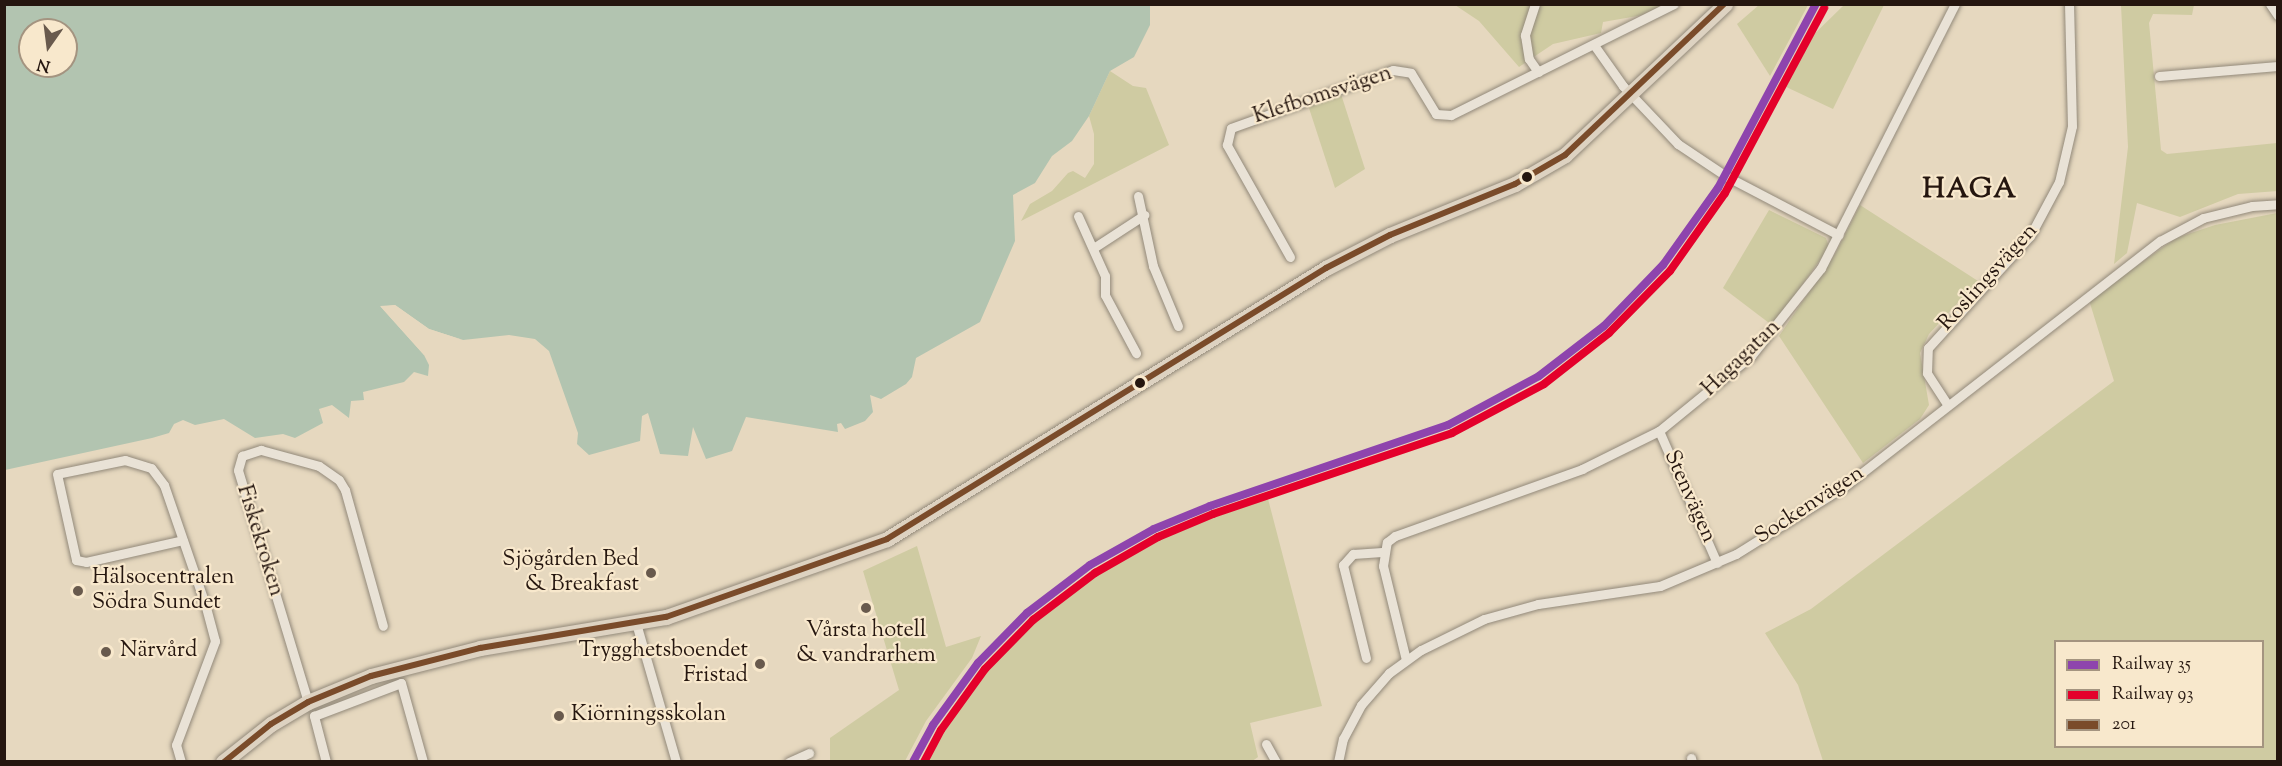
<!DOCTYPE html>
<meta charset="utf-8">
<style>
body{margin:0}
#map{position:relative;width:2282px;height:766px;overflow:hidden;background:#e6d8bf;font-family:"Sorts Mill Goudy",serif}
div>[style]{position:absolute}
.green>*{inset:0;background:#cfcba2}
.water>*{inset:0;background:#b2c4b0}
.pier>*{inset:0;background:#e6d8bf}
.roads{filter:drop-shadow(0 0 2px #92897a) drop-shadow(0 0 2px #92897a)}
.minor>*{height:9px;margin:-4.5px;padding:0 4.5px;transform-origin:4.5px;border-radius:4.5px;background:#e9e2d6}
.trunk>*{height:15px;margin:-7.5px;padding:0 7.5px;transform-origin:7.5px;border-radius:7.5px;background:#ddd2c1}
.bus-1>*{height:6px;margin:-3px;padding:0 3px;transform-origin:3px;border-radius:3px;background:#7a4b2a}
.rail-1>*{height:8px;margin:-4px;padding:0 4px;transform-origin:4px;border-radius:4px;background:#8e44ad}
.rail-2>*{height:8px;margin:-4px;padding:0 4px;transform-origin:4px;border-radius:4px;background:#e4002b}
.dots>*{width:16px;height:16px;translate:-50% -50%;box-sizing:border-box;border:3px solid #f8e8cc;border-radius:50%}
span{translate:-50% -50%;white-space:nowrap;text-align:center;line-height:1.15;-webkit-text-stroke:4.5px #f8e8cc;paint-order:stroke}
.street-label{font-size:22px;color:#25160f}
.poi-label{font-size:22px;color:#25160f}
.right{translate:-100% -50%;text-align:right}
.left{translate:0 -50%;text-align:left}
.district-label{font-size:28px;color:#25160f;font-weight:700;letter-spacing:1.5px}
.frame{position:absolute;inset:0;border:6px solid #25160f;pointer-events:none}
.legend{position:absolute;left:2054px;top:640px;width:210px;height:108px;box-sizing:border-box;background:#f8e8cc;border:2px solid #a49480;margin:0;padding:8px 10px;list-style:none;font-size:18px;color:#25160f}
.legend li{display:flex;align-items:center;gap:12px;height:30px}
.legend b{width:30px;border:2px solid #a49480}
.north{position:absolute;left:18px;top:18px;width:60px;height:60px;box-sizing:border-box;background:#f8e8cc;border:2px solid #a49480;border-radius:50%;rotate:194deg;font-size:16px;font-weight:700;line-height:24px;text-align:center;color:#25160f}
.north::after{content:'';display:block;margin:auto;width:21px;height:27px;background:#695a4d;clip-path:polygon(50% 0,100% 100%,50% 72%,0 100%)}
</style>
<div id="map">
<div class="green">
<i style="clip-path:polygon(1455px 5px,1662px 5px,1649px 14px,1603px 22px,1601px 33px,1553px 44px,1519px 67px,1479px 21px)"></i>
<i style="clip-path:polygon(1759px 5px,1808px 5px,1770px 76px,1737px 24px)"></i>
<i style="clip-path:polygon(1844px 5px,1884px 5px,1833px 109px,1782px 85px,1803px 45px)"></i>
<i style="clip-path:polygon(2121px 5px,2194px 5px,2192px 15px,2153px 14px,2149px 23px,2161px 150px,2167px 154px,2277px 143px,2278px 191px,2238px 194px,2180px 217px,2137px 203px,2127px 253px,2114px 264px,2128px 147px)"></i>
<i style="clip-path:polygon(1110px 71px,1133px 86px,1146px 88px,1169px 145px,1021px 221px,1030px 204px,1052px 191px,1068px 173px,1073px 171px,1085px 178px,1094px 164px,1094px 134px,1089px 116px)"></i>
<i style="clip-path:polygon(1340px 91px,1365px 169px,1335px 188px,1308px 105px)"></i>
<i style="clip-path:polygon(1860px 205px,1978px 281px,1929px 334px,1920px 353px,1929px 405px,1920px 419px,1863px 463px,1779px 336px,1835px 254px)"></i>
<i style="clip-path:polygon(1769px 210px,1826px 238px,1829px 247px,1773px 326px,1723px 288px)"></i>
<i style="clip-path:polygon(evenodd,2277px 213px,2277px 761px,1823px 761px,1798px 685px,1765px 633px,1811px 609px,2114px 381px,2089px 300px,2176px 238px,2215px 225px,2277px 213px,2056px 642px,2262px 642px,2262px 746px,2056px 746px,2056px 642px)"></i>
<i style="clip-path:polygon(1267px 495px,1322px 706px,1250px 723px,1258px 757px,1251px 762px,921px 761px,951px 710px,983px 667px,1031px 618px,1068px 589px,1157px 536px)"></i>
<i style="clip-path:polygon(917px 546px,946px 647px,981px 636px,972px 658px,926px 721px,905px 761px,830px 761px,830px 738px,899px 690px,863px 571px)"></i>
</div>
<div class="water">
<i style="clip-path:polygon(evenodd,1150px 4px,1150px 25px,1134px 57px,1110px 71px,1089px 116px,1072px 141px,1052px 156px,1035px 183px,1013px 195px,1015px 241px,980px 322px,916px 358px,912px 377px,906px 384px,881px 399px,870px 395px,873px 412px,865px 421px,845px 429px,841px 423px,837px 424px,838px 432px,746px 417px,732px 451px,706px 459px,693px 427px,688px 456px,660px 454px,648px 413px,642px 416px,640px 441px,589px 455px,577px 444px,578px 433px,549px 351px,535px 339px,509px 335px,463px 340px,429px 329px,395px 305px,381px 307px,424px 355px,429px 365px,428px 376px,414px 372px,404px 382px,363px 392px,364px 400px,351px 401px,349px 418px,332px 405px,319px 409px,323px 423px,295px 438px,283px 434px,255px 438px,224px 419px,195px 425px,183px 420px,174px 424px,169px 433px,152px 438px,5px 470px,4px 5px,1150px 4px,30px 30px,66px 30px,66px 66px,30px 66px,30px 30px)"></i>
</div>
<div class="pier">
<i style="clip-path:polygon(395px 305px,429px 329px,463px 340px,428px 332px,394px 308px,387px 309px,427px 354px,424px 355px,380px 306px)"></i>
</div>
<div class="roads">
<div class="minor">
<i style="left:1535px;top:4px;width:33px;rotate:108deg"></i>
<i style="left:1525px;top:35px;width:24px;rotate:81deg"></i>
<i style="left:1529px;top:59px;width:16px;rotate:55deg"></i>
<i style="left:2270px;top:4px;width:14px;rotate:56deg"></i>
<i style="left:1594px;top:45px;width:50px;rotate:54.7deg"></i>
<i style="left:1623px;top:86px;width:80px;rotate:46.5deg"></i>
<i style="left:1678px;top:144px;width:58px;rotate:33.7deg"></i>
<i style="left:1726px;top:176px;width:127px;rotate:27.6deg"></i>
<i style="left:2159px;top:76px;width:119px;rotate:-4.8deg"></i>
<i style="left:1138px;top:196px;width:72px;rotate:77.9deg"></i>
<i style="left:1153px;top:266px;width:65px;rotate:67.4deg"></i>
<i style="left:1078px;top:216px;width:66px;rotate:65.8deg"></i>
<i style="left:1105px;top:276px;width:19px;rotate:90deg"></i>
<i style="left:1105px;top:295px;width:66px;rotate:61.9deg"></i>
<i style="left:1095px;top:247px;width:59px;rotate:-33.1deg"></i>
<i style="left:1290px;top:257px;width:129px;rotate:-119.4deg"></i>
<i style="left:1227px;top:145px;width:17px;rotate:-77deg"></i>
<i style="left:1231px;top:128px;width:172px;rotate:-19.7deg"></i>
<i style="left:1393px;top:70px;width:18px;rotate:9deg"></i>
<i style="left:1411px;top:73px;width:48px;rotate:58.6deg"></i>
<i style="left:1436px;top:114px;width:15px;rotate:4deg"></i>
<i style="left:1451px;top:115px;width:249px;rotate:-26.5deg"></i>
<i style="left:1947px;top:404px;width:37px;rotate:-123deg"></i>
<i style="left:1927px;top:373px;width:25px;rotate:-88deg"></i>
<i style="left:1928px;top:348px;width:151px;rotate:-47.7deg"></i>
<i style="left:2030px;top:236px;width:61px;rotate:-61.8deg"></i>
<i style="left:2059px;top:182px;width:57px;rotate:-76.9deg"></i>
<i style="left:2072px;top:126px;width:122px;rotate:-91.4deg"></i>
<i style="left:1659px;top:431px;width:144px;rotate:66.3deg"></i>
<i style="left:636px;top:623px;width:145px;rotate:73.9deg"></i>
<i style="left:1366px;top:658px;width:96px;rotate:-103.9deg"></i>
<i style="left:1343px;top:565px;width:15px;rotate:-48deg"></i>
<i style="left:1353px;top:554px;width:29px;rotate:-4deg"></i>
<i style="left:1406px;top:660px;width:97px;rotate:-103.7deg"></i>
<i style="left:1383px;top:566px;width:24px;rotate:-81deg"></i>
<i style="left:1387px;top:542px;width:10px;rotate:-37deg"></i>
<i style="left:1395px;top:536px;width:199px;rotate:-19.7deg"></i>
<i style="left:1582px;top:469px;width:86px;rotate:-26.3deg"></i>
<i style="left:1659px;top:431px;width:119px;rotate:-39.2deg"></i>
<i style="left:1751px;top:356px;width:112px;rotate:-51.5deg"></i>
<i style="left:1821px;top:268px;width:296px;rotate:-63.1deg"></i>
<i style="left:308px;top:702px;width:242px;rotate:-106.8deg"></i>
<i style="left:238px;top:470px;width:15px;rotate:-74deg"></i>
<i style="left:242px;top:456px;width:20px;rotate:-18deg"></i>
<i style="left:261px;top:450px;width:60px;rotate:15.4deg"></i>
<i style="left:319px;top:466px;width:24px;rotate:35deg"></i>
<i style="left:339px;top:480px;width:12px;rotate:59deg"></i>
<i style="left:345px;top:490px;width:141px;rotate:74.4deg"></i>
<i style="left:1266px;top:744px;width:21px;rotate:61deg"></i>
<i style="left:1691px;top:758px;width:4px;rotate:76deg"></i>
<i style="left:181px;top:762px;width:18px;rotate:-106deg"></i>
<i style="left:176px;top:745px;width:111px;rotate:-69.4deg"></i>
<i style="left:215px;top:641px;width:35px;rotate:-105deg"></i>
<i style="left:206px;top:607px;width:129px;rotate:-109deg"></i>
<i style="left:164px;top:485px;width:21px;rotate:-127deg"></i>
<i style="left:151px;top:468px;width:27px;rotate:-163deg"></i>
<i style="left:125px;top:460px;width:69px;rotate:168.4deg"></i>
<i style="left:57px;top:474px;width:88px;rotate:77.5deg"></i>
<i style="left:76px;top:560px;width:10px;rotate:11deg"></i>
<i style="left:86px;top:562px;width:99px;rotate:-12.8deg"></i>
<i style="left:326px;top:762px;width:48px;rotate:-104.6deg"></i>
<i style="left:314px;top:716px;width:93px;rotate:-20.8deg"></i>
<i style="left:401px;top:683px;width:82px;rotate:74.4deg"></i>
<i style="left:789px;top:762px;width:22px;rotate:-24deg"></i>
<i style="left:1338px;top:762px;width:24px;rotate:-78deg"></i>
<i style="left:1343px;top:739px;width:38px;rotate:-62deg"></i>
<i style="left:1361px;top:705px;width:43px;rotate:-48.8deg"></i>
<i style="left:1389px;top:673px;width:39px;rotate:-36deg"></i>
<i style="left:1421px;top:650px;width:70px;rotate:-26.2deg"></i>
<i style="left:1484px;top:619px;width:56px;rotate:-15.5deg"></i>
<i style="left:1538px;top:604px;width:123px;rotate:-8.4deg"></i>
<i style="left:1660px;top:586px;width:82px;rotate:-22.8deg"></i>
<i style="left:1736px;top:554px;width:128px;rotate:-32deg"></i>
<i style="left:1845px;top:486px;width:399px;rotate:-37.9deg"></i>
<i style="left:2160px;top:241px;width:49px;rotate:-28.1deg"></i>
<i style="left:2203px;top:218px;width:50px;rotate:-13.8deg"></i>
<i style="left:2252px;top:206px;width:26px;rotate:-4deg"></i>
</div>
<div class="trunk">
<i style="left:223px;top:762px;width:61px;rotate:-38.4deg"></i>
<i style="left:271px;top:724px;width:43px;rotate:-30.7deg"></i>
<i style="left:308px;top:702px;width:68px;rotate:-22.4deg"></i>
<i style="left:371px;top:676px;width:113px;rotate:-14.4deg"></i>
<i style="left:480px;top:648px;width:189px;rotate:-9.5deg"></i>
<i style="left:666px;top:617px;width:234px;rotate:-19.4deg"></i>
<i style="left:887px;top:539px;width:516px;rotate:-31.69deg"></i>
<i style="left:1326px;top:268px;width:72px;rotate:-27.3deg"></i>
<i style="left:1390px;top:235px;width:135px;rotate:-22.2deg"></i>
<i style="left:1515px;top:184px;width:58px;rotate:-30.1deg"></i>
<i style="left:1565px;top:155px;width:220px;rotate:-43.3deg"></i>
</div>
</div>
<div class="bus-1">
<i style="left:224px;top:762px;width:60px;rotate:-39deg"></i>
<i style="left:271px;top:724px;width:43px;rotate:-30.7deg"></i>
<i style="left:308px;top:702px;width:68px;rotate:-22.4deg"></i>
<i style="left:371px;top:676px;width:113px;rotate:-14.4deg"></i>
<i style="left:480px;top:648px;width:189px;rotate:-9.5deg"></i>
<i style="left:666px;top:617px;width:234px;rotate:-19.4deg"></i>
<i style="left:887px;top:539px;width:516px;rotate:-31.69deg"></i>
<i style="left:1326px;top:268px;width:72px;rotate:-27.3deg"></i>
<i style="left:1390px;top:235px;width:135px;rotate:-22.2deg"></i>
<i style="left:1515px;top:184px;width:58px;rotate:-30.1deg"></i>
<i style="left:1565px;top:155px;width:219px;rotate:-43.5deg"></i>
</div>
<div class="rail-1">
<i style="left:913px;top:762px;width:42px;rotate:-61.6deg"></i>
<i style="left:933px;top:725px;width:77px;rotate:-54deg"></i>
<i style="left:978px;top:663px;width:70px;rotate:-45.6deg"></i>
<i style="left:1027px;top:613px;width:79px;rotate:-37.3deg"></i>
<i style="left:1090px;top:565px;width:73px;rotate:-29.4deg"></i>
<i style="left:1154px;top:529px;width:61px;rotate:-22.3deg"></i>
<i style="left:1210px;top:506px;width:251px;rotate:-18.8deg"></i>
<i style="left:1448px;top:425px;width:103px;rotate:-28.3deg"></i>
<i style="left:1539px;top:376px;width:82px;rotate:-37.6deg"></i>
<i style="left:1604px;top:326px;width:85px;rotate:-46deg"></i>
<i style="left:1663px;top:265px;width:95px;rotate:-54.5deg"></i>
<i style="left:1718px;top:188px;width:208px;rotate:-62deg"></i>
</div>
<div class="rail-2">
<i style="left:924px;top:762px;width:36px;rotate:-62deg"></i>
<i style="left:941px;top:730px;width:75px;rotate:-54.2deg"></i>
<i style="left:985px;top:669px;width:69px;rotate:-45.6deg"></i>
<i style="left:1033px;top:620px;width:78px;rotate:-37.2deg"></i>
<i style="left:1095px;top:573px;width:73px;rotate:-29.7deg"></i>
<i style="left:1158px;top:537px;width:60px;rotate:-22.7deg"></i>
<i style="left:1213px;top:514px;width:252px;rotate:-18.7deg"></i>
<i style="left:1452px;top:433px;width:104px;rotate:-28deg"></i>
<i style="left:1544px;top:384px;width:83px;rotate:-38.1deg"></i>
<i style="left:1609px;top:333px;width:87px;rotate:-45.5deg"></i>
<i style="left:1670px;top:271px;width:95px;rotate:-54.8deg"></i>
<i style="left:1725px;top:193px;width:210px;rotate:-61.8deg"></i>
</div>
<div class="dots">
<i style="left:1527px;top:177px;background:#25160f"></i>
<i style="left:1140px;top:383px;background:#25160f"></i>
<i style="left:651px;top:573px;background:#695a4d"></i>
<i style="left:78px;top:591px;background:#695a4d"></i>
<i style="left:866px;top:608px;background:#695a4d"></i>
<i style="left:106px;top:652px;background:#695a4d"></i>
<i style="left:760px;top:664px;background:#695a4d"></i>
<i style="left:559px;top:716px;background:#695a4d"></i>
</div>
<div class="street-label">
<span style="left:1323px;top:96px;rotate:-18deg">Klefbomsvägen</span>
<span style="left:1989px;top:278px;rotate:-48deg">Roslingsvägen</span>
<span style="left:1742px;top:359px;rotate:-44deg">Hagagatan</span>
<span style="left:1689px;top:497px;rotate:66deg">Stenvägen</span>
<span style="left:1810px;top:506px;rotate:-33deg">Sockenvägen</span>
<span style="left:259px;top:541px;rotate:73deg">Fiskekroken</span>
</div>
<div class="poi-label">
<span class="right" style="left:639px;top:573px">Sjögården Bed<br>&amp; Breakfast</span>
<span class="left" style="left:92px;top:591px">Hälsocentralen<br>Södra Sundet</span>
<span style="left:866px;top:644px">Vårsta hotell<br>&amp; vandrarhem</span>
<span class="right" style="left:748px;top:664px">Trygghetsboendet<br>Fristad</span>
<span class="left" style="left:120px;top:652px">Närvård</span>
<span class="left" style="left:571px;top:716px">Kiörningsskolan</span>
</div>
<div class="district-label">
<span style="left:1970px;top:190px">HAGA</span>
</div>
<div class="frame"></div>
<ul class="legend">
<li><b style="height:8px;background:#8e44ad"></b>Railway 35</li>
<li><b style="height:8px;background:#e4002b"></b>Railway 93</li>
<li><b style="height:8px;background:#7a4b2a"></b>201</li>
</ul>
<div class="north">N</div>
</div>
